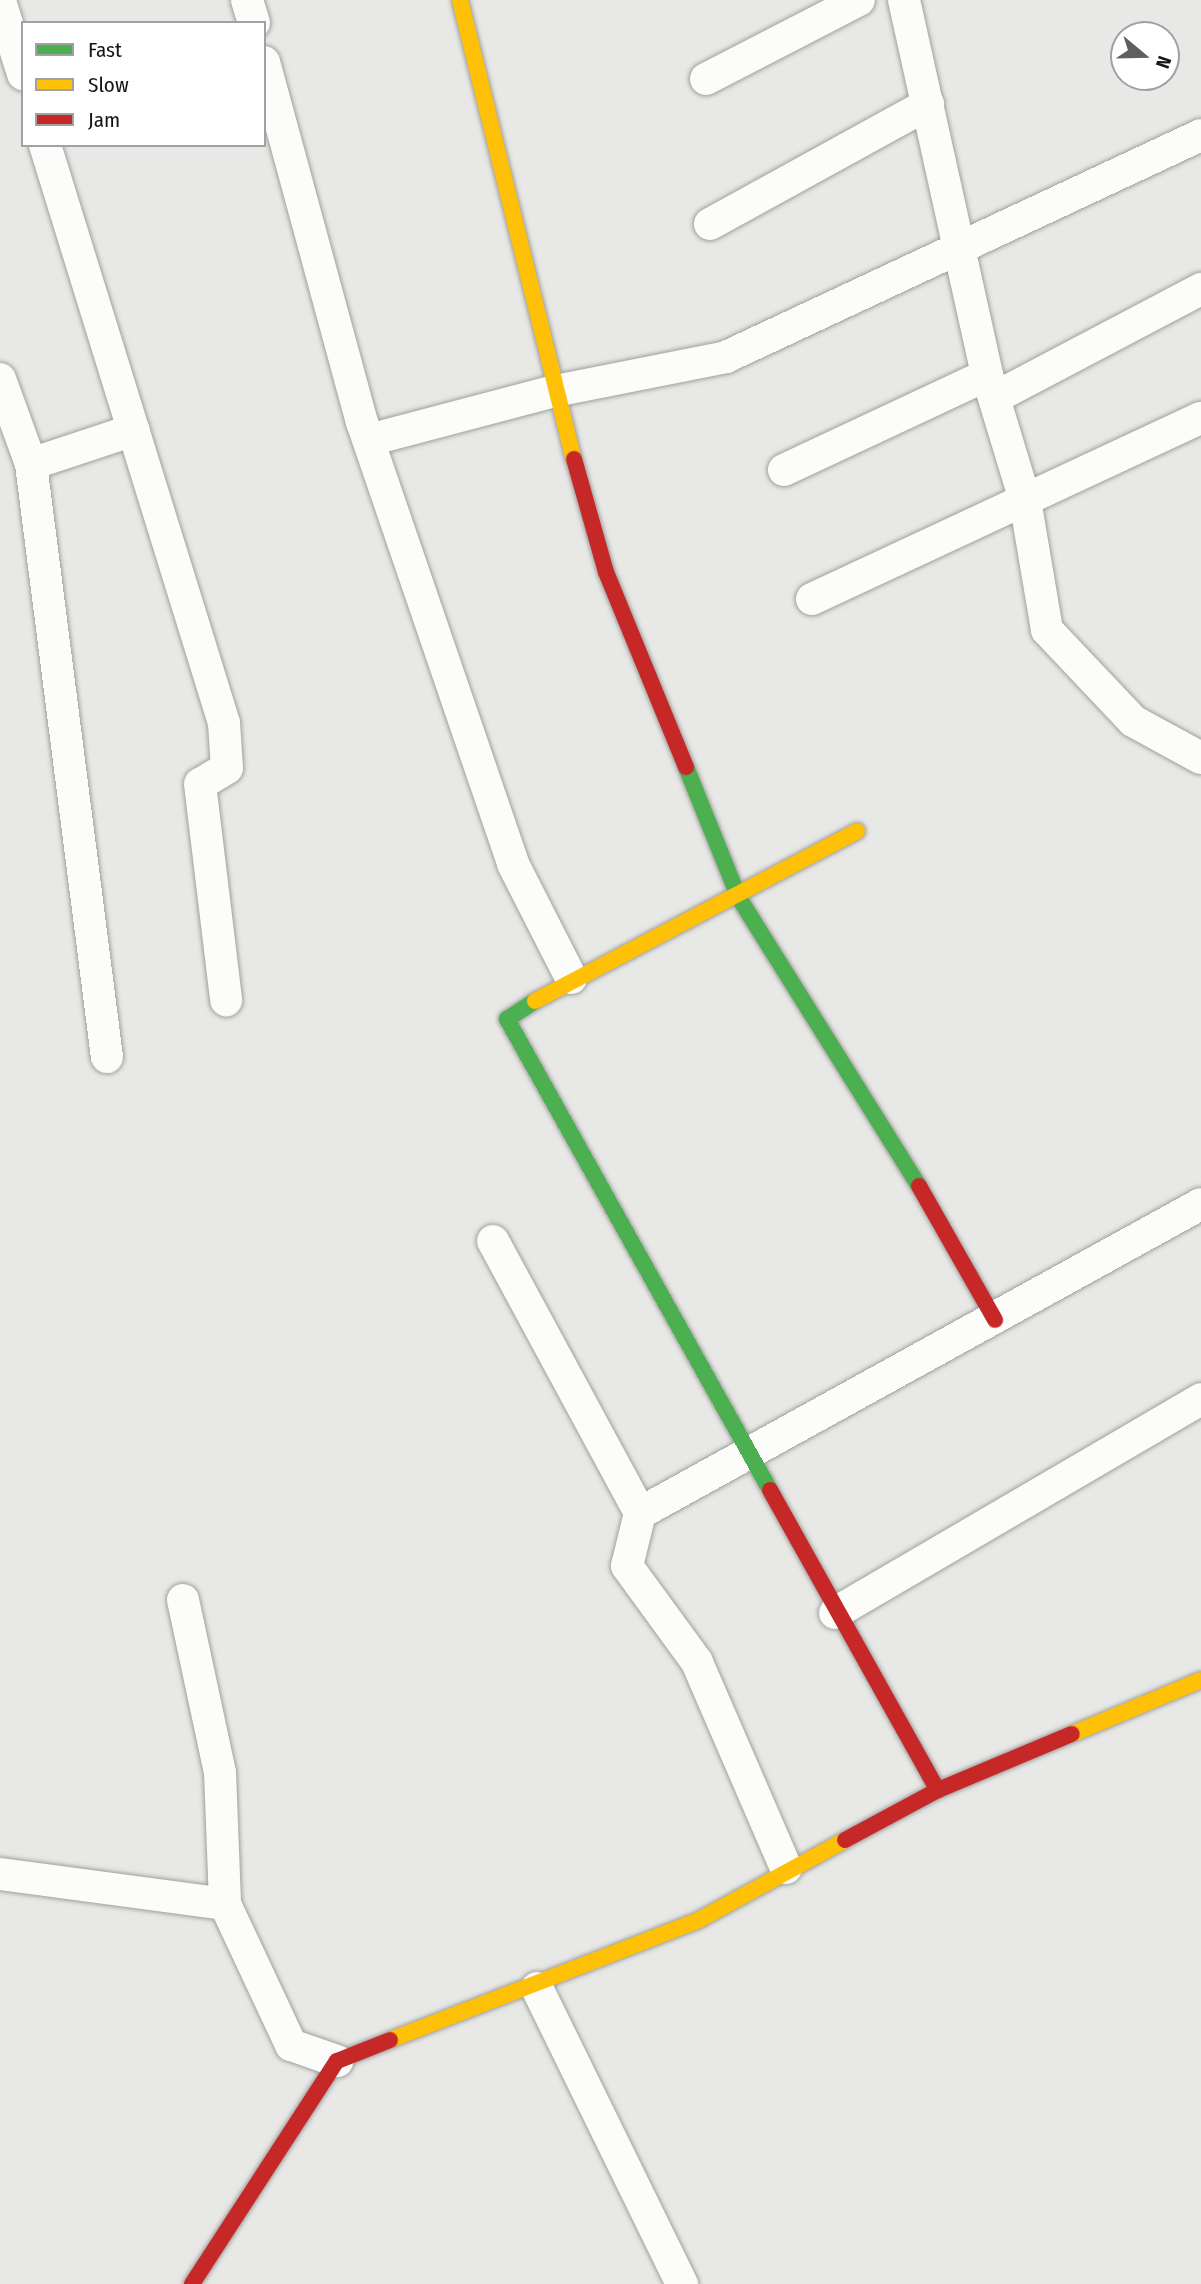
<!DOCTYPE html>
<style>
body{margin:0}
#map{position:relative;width:1201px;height:2284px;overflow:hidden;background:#e8e8e6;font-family:"Fira Sans Condensed",sans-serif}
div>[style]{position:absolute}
.roads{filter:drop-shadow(0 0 2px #9fa09e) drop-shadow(0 0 2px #9fa09e)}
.street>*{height:32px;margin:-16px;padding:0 16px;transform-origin:16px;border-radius:16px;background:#fcfcfb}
.fast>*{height:16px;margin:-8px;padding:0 8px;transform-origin:8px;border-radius:8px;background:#4caf50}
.slow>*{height:16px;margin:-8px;padding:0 8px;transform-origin:8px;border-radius:8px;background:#ffc107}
.jam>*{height:16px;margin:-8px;padding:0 8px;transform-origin:8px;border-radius:8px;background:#c62828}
span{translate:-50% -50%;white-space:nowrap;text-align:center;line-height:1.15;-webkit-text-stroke:7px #fff;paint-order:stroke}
.legend{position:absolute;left:21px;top:21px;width:245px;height:126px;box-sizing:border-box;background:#fff;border:2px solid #a1a1a1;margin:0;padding:9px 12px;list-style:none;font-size:21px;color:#151514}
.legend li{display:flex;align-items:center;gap:14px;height:35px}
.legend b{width:35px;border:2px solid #a1a1a1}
.north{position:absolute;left:1110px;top:21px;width:70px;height:70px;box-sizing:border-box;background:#fff;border:2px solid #a1a1a1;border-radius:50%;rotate:109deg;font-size:19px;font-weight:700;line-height:28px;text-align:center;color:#151514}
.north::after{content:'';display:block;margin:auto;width:24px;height:32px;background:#5f5f5e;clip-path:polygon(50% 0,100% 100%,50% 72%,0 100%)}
</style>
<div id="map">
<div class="roads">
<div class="street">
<i style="left:247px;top:0;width:24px;rotate:73deg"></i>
<i style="left:904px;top:0;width:384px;rotate:77.5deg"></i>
<i style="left:987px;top:375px;width:131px;rotate:73.1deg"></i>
<i style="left:1025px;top:500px;width:132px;rotate:80.4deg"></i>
<i style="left:1047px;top:630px;width:125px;rotate:46.6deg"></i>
<i style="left:1133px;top:721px;width:77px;rotate:28.6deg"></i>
<i style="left:0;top:1px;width:77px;rotate:72.5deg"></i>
<i style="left:264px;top:62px;width:373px;rotate:74.8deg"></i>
<i style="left:362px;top:422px;width:467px;rotate:71.1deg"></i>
<i style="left:513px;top:864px;width:128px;rotate:63deg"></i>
<i style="left:706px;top:79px;width:172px;rotate:-27.3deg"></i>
<i style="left:45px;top:145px;width:605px;rotate:72.79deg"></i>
<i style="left:224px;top:723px;width:45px;rotate:86.2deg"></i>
<i style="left:227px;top:768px;width:31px;rotate:149deg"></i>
<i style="left:200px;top:784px;width:218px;rotate:83.1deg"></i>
<i style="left:710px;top:224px;width:249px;rotate:-28.8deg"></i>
<i style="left:0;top:379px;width:90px;rotate:70deg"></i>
<i style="left:31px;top:464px;width:598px;rotate:82.7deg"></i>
<i style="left:996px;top:397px;width:232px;rotate:-27.8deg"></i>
<i style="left:369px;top:440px;width:192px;rotate:-14.8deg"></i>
<i style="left:555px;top:391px;width:174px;rotate:-11.2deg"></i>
<i style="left:726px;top:357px;width:524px;rotate:-25.05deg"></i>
<i style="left:31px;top:464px;width:108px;rotate:-18.3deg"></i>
<i style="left:784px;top:470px;width:224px;rotate:-25.1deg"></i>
<i style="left:812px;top:599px;width:429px;rotate:-25deg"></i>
<i style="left:493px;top:1241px;width:309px;rotate:61.6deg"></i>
<i style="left:183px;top:1600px;width:176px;rotate:77.9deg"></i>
<i style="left:220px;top:1772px;width:132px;rotate:87.8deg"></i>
<i style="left:225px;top:1904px;width:156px;rotate:64.9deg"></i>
<i style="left:291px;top:2045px;width:49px;rotate:19.2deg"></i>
<i style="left:835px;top:1613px;width:424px;rotate:-30.3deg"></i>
<i style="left:786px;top:1868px;width:224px;rotate:-113.4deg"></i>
<i style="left:697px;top:1662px;width:119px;rotate:-126.1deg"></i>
<i style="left:627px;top:1566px;width:55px;rotate:-76.2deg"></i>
<i style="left:640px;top:1513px;width:640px;rotate:-28.85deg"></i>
<i style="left:0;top:1874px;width:227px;rotate:7.6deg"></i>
<i style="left:537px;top:1988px;width:330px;rotate:63.9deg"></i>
</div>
<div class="fast">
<i style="left:686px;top:767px;width:141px;rotate:68deg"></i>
<i style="left:739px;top:898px;width:340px;rotate:58deg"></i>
<i style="left:535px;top:1001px;width:33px;rotate:147deg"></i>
<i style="left:507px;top:1019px;width:539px;rotate:60.82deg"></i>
</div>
<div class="slow">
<i style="left:460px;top:0;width:473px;rotate:76.1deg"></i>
<i style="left:535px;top:1001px;width:364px;rotate:-27.8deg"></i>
<i style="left:1072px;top:1734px;width:140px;rotate:-22.7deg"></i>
<i style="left:390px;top:2040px;width:331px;rotate:-21.2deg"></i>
<i style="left:699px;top:1920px;width:166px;rotate:-28.7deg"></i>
</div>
<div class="jam">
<i style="left:574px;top:459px;width:117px;rotate:74.2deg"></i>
<i style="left:606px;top:572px;width:211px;rotate:67.7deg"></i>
<i style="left:919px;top:1186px;width:154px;rotate:60.4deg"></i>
<i style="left:770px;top:1490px;width:344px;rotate:60.8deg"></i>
<i style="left:845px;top:1840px;width:106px;rotate:-28.3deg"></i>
<i style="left:938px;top:1790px;width:145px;rotate:-22.7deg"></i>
<i style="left:192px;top:2284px;width:266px;rotate:-57deg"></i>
<i style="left:337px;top:2061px;width:57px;rotate:-21.6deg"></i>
</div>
</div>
<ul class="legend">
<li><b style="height:9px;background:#4caf50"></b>Fast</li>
<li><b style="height:9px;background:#ffc107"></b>Slow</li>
<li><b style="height:9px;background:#c62828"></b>Jam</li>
</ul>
<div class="north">N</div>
</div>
